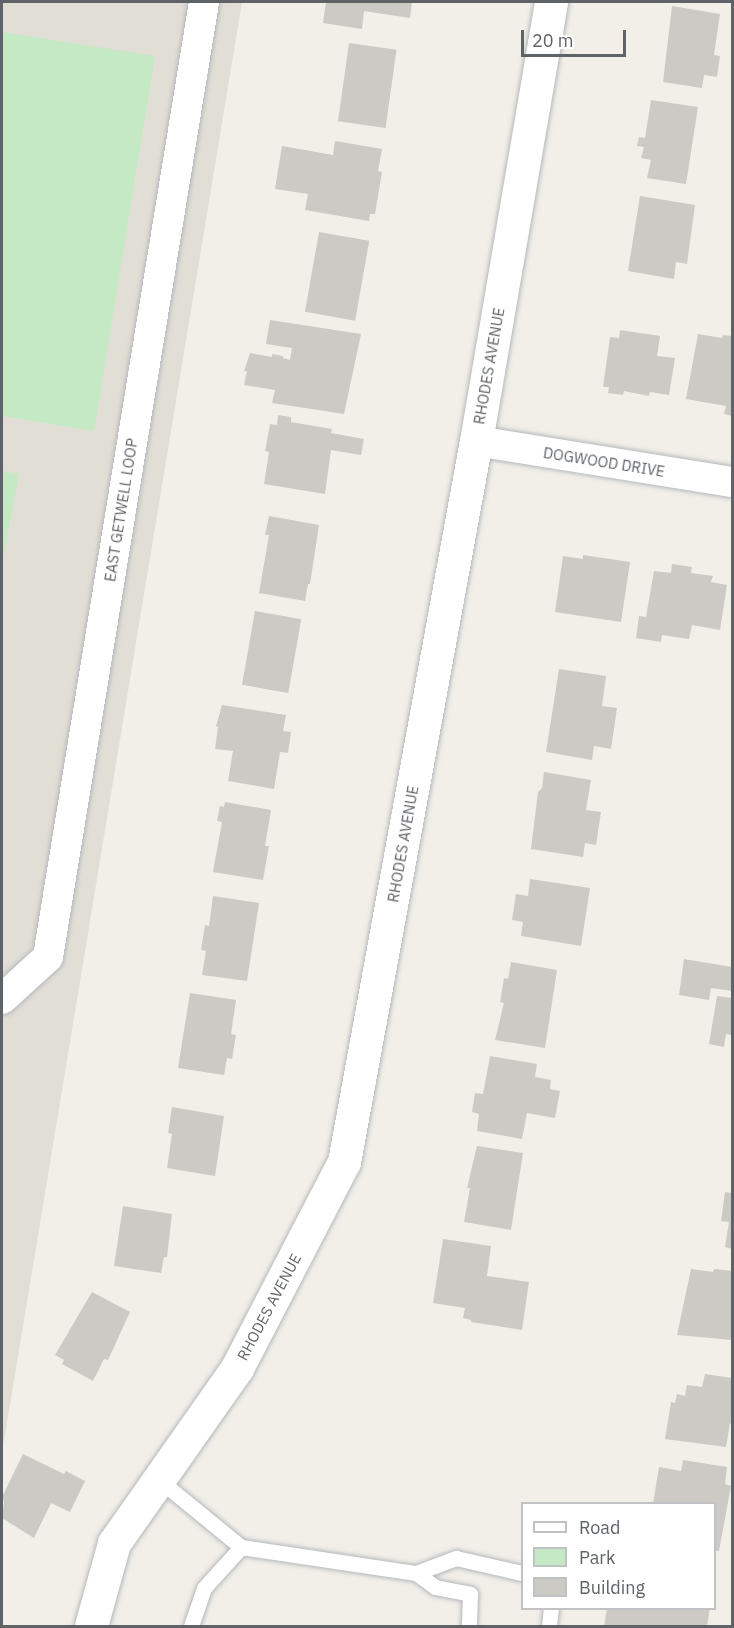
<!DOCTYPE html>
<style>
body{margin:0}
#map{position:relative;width:734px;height:1628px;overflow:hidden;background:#f1efe8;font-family:"IBM Plex Sans",sans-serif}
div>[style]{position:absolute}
.education>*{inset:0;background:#e1ded6}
.green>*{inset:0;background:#c5e8c5}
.building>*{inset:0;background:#cccac5;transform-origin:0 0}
.roads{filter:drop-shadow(0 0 2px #b5b8bc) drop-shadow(0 0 2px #b5b8bc)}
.service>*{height:15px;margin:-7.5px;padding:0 7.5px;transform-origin:7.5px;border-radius:7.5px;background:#fff}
.minor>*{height:30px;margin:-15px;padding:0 15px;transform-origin:15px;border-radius:15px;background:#fff}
.secondary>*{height:33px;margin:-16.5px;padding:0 16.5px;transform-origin:16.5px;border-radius:16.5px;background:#fff}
span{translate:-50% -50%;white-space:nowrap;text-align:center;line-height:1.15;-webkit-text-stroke:6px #fff;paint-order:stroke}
.street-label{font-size:15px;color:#5f6368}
.frame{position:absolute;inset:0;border:3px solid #5f6368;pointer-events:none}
.legend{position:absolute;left:521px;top:1502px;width:195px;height:108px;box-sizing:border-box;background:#fff;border:2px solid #bfc1c3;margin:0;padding:8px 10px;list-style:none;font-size:18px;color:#5f6368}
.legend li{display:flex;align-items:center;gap:12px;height:30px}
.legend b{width:30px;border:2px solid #bfc1c3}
.scale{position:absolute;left:521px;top:30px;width:105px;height:27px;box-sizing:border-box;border:3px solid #5f6368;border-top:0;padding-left:8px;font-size:18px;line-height:21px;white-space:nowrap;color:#5f6368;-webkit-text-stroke:4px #fff;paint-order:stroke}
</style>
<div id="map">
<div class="education">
<i style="clip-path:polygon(2px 2px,242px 2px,3px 1447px,2px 1447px)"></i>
</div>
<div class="green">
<i style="clip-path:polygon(2px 32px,155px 56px,94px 431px,2px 416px)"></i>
<i style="clip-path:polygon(2px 471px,19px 474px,2px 563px)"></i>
</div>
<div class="building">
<i style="clip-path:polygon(326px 2px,412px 2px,410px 18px,364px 11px,362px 29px,323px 23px)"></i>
<i style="clip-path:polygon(672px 6px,720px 14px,714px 55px,720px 56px,717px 77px,704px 75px,702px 88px,663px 82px)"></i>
<i style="left:349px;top:43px;width:48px;height:79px;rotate:8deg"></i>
<i style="clip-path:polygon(651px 100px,698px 107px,686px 184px,647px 178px,651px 160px,641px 158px,644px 147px,637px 146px,639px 137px,645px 138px)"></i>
<i style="clip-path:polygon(335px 141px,382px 149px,378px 171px,382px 172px,375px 214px,370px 214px,369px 221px,305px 210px,308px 194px,275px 189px,282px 146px,333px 155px)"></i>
<i style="clip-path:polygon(640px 196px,695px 205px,687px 264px,676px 262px,674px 279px,628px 271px)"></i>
<i style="left:319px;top:232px;width:51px;height:81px;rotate:10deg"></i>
<i style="clip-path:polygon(270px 320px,361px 334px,344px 414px,272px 403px,275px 390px,244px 385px,247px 371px,244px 371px,250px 353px,272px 357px,272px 354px,283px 356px,283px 358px,290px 360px,292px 348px,266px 344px)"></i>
<i style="clip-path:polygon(620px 330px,660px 336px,657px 356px,675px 358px,669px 395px,650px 392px,649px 396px,624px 391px,623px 395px,608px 393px,609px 387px,603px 387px,610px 337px,619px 338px)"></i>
<i style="clip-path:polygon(698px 334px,722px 338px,723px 335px,732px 336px,732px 416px,724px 414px,726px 406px,686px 399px)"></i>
<i style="clip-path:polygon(278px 415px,291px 417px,291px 422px,332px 429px,331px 433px,364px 439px,361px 455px,331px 450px,325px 494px,264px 484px,269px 452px,265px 451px,270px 424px,277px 425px)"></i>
<i style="clip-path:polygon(269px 516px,319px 525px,310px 584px,308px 584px,305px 601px,259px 593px,269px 535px,265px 535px)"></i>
<i style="clip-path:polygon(583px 555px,630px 562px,621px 622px,555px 612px,563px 556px,583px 559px)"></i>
<i style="clip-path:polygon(672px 564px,692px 567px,691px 573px,713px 576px,711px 582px,727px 585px,720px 630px,692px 625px,689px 639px,662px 635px,661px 642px,636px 638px,639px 616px,646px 617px,654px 571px,671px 573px)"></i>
<i style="left:255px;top:611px;width:47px;height:75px;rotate:10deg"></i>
<i style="clip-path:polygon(559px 669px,606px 676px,602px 706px,617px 708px,611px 749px,594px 746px,592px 760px,546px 752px)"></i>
<i style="clip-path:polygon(222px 705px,286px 715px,283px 731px,291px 732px,288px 753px,280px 752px,274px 789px,228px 781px,233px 751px,215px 749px,218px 727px,216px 726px)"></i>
<i style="clip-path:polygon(544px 772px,591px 780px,586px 810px,601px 812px,596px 845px,585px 843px,583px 857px,531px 849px,538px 792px,542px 788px)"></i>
<i style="clip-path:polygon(225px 802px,271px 810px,265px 846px,269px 846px,263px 880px,213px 872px,222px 822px,217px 821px,220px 806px,224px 807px)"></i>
<i style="clip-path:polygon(530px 879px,590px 888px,581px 946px,521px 936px,523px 922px,512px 920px,516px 894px,528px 896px)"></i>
<i style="clip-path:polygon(213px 896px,259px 903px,247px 981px,202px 975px,206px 951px,201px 950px,205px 925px,209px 926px)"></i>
<i style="clip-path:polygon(684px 959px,732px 967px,732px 991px,711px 988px,709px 1000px,679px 995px)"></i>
<i style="clip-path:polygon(511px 962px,557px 970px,545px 1048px,495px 1040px,504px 1003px,500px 1002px,504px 978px,508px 979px)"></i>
<i style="clip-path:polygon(190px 993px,236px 1000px,231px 1034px,236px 1035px,232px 1059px,227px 1058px,224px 1075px,178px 1068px)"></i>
<i style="clip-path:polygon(717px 996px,732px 998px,732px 1035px,726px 1034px,724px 1047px,709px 1044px)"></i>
<i style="clip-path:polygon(490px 1056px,537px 1064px,535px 1077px,551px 1080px,550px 1089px,560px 1091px,555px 1118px,527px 1113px,522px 1139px,477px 1131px,479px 1114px,472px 1112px,475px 1093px,483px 1094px)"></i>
<i style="clip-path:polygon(172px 1107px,224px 1116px,215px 1176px,167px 1168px,172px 1134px,168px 1133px)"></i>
<i style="clip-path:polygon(477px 1146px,523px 1153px,511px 1230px,464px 1222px,470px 1188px,467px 1188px)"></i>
<i style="clip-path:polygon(725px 1192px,732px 1193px,732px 1249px,725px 1247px,729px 1222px,721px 1221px)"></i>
<i style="clip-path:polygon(123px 1206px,172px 1214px,167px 1257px,164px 1257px,161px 1273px,114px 1266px)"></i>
<i style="clip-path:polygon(443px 1239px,491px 1246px,487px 1276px,529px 1282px,522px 1330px,471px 1322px,471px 1320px,463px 1318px,465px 1308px,433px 1303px)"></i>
<i style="clip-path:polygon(691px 1269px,713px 1272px,714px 1269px,732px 1271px,732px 1340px,677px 1335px)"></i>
<i style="clip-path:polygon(92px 1292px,130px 1312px,108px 1360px,104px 1359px,93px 1381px,62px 1364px,64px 1360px,55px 1355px)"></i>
<i style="clip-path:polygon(705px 1374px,732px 1378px,732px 1424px,730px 1423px,726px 1447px,665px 1439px,671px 1402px,675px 1403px,677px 1394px,685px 1396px,687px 1385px,702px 1387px)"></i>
<i style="clip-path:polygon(23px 1454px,64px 1474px,66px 1471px,85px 1481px,70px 1512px,51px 1503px,34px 1538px,2px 1518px,4px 1502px,2px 1497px)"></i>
<i style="clip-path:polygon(683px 1460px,727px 1467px,725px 1484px,731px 1486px,719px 1551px,714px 1551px,714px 1504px,653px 1504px,659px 1467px,681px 1471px)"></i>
<i style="clip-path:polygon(607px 1608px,675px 1610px,710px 1608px,707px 1626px,604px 1626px)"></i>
</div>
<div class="roads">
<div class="service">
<i style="left:158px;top:1479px;width:107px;rotate:39.3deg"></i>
<i style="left:241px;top:1547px;width:177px;rotate:8.5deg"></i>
<i style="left:416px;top:1573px;width:24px;rotate:36deg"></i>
<i style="left:435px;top:1587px;width:36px;rotate:11deg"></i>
<i style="left:470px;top:1594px;width:32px;rotate:92deg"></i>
<i style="left:416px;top:1573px;width:43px;rotate:-20.6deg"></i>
<i style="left:456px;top:1558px;width:68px;rotate:12.8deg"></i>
<i style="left:191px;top:1626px;width:40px;rotate:-71.1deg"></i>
<i style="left:204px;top:1588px;width:55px;rotate:-47.9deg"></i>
<i style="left:549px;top:1626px;width:18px;rotate:-84deg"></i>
</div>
<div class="minor">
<i style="left:476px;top:441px;width:259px;rotate:9.1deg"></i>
<i style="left:2px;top:999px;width:62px;rotate:-42.4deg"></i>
<i style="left:48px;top:957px;width:968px;rotate:-80.72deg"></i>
</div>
<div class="secondary">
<i style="left:91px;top:1626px;width:86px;rotate:-74.5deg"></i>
<i style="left:114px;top:1543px;width:214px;rotate:-54.9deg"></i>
<i style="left:237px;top:1368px;width:232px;rotate:-62.6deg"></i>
<i style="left:344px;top:1162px;width:733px;rotate:-79.63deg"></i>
<i style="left:476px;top:441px;width:445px;rotate:-80.3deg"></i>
</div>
</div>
<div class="street-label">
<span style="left:489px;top:366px;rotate:-80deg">RHODES AVENUE</span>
<span style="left:604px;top:462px;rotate:9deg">DOGWOOD DRIVE</span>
<span style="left:121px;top:510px;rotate:-81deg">EAST GETWELL LOOP</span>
<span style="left:403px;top:844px;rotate:-80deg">RHODES AVENUE</span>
<span style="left:269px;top:1307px;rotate:-62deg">RHODES AVENUE</span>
</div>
<div class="frame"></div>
<ul class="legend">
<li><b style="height:8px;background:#fff"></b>Road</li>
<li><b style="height:16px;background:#c5e8c5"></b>Park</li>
<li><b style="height:16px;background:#cccac5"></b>Building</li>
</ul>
<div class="scale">20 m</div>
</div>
